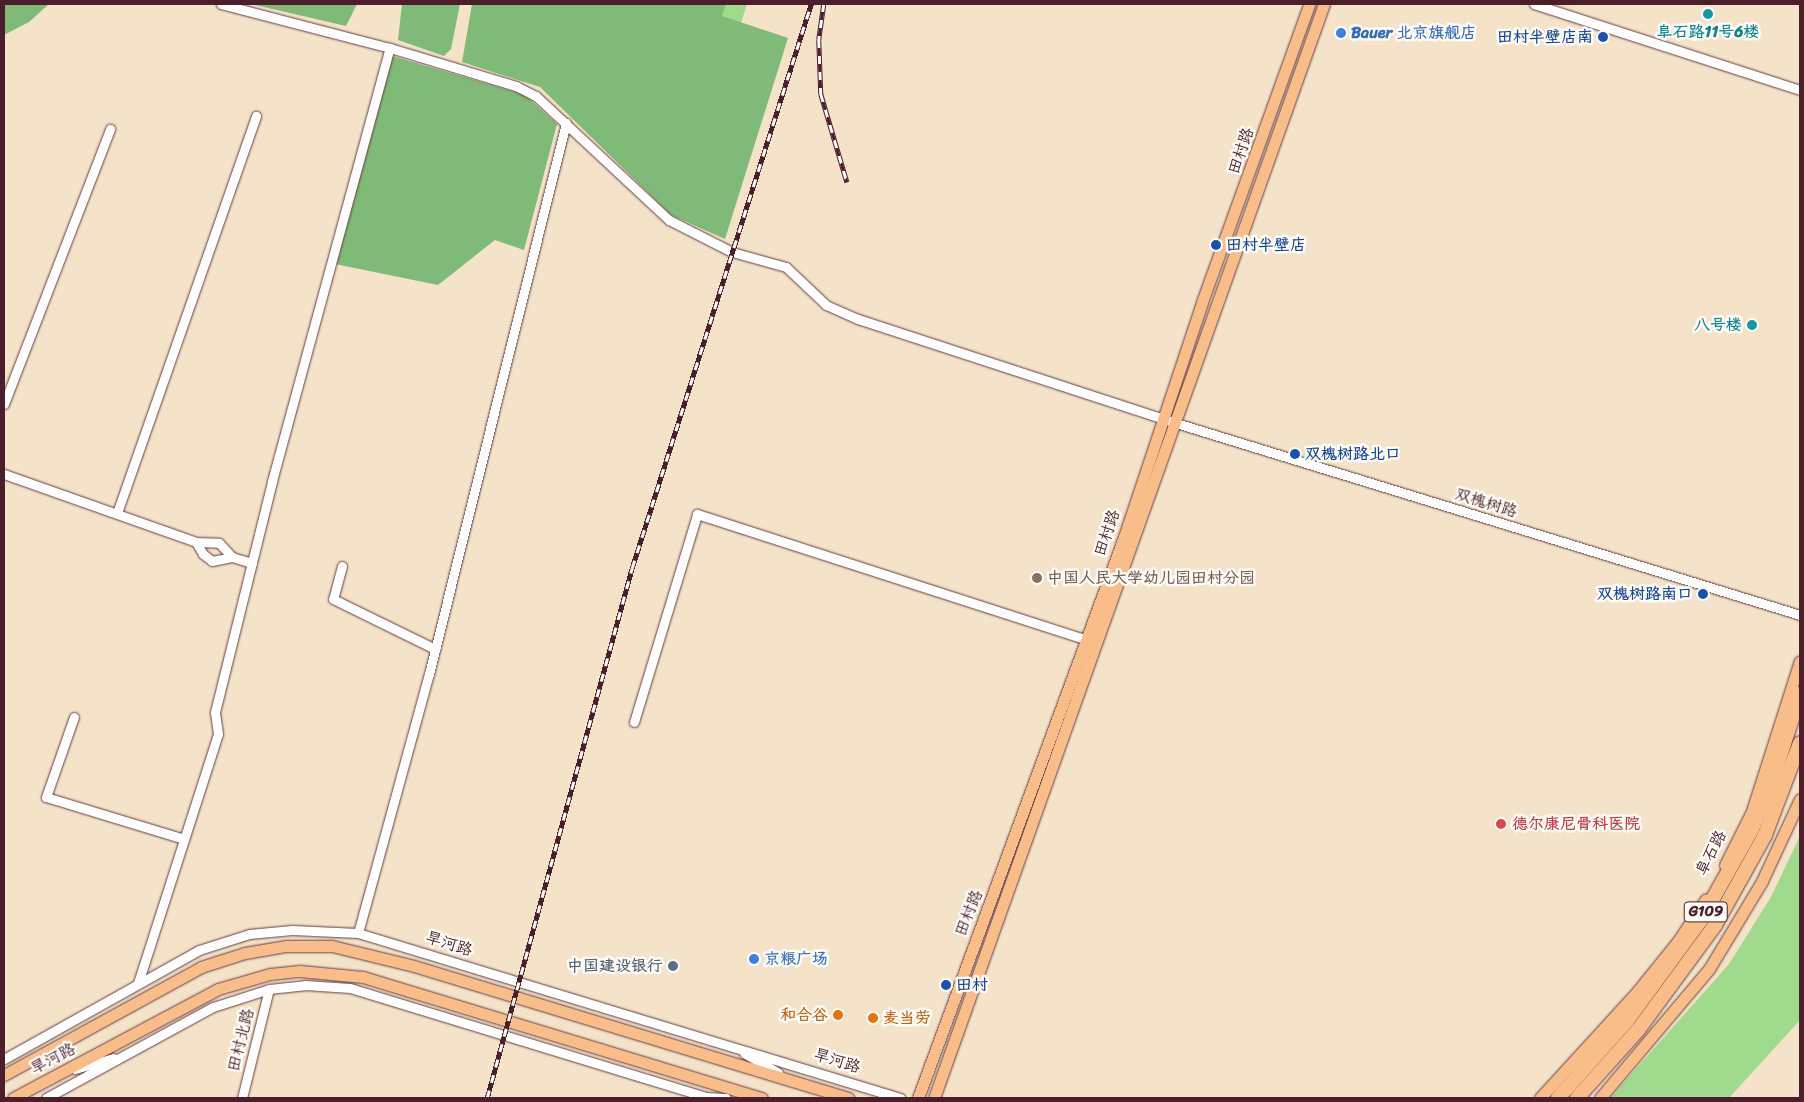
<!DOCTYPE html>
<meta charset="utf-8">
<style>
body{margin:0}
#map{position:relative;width:1804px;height:1102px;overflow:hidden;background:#f4e3c9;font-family:Sriracha,"LXGW WenKai TC",sans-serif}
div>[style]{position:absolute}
.green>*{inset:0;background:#9fda8d}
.forest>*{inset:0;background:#7fba78}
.roads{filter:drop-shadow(0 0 1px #643c43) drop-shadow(0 0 1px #643c43)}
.minor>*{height:9px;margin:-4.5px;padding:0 4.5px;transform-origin:4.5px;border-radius:4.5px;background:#fff}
.major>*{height:11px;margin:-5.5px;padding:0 5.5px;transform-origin:5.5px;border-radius:5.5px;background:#f8bd88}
.highway>*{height:14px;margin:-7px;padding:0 7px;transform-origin:7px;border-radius:7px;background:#f8bd88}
.rail>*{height:4.5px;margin-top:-2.25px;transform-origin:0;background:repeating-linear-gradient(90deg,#fdfcf7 0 8px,#4a1f2b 0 16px);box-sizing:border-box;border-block:1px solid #4a1f2b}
.dots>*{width:14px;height:14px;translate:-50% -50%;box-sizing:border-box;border:2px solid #fdfcf7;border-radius:50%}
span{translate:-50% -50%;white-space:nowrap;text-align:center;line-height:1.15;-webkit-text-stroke:5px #fdfcf7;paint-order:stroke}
.shield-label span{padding:1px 4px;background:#fdfcf7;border:1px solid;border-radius:4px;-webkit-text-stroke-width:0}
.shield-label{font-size:15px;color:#4a1f2b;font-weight:700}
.culture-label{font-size:16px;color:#0d838f;font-weight:700}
.right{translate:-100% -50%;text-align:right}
.shop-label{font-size:16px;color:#366cbe;font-weight:700}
.left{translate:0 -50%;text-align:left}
.transit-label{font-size:16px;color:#164399;font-weight:700}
.street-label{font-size:16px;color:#4a1f2b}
.education-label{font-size:16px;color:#785e54;font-weight:700}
.health-label{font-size:16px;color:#be3a42;font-weight:700}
.service-label{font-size:16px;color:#4e5e75;font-weight:700}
.food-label{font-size:16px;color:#c56008;font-weight:700}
.frame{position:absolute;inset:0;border:5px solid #4a1f2b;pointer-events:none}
</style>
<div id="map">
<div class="green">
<i style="clip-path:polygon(726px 4px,747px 4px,741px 23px,721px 16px)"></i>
<i style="clip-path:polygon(1800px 836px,1800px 1020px,1729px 1098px,1610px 1098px,1729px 964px,1771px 897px)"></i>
</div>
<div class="forest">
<i style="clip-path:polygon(4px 4px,49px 4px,29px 22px,4px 35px)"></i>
<i style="clip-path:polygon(251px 4px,357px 4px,346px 26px)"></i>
<i style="clip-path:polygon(402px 4px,460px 4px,451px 49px,444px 56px,398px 40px)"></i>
<i style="clip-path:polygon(472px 4px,726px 4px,722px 16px,788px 38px,725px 239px,671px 215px,540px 87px,462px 62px)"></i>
<i style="clip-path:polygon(392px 56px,525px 95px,557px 124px,524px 250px,495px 240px,438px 285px,335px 264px)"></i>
</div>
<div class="roads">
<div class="minor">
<i style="left:221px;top:4px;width:175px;rotate:14.6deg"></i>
<i style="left:390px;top:48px;width:132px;rotate:16.8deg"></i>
<i style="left:516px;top:86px;width:22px;rotate:27deg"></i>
<i style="left:536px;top:96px;width:182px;rotate:43deg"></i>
<i style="left:669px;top:220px;width:71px;rotate:26.9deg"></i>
<i style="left:732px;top:252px;width:56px;rotate:15.5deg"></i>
<i style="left:786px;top:267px;width:55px;rotate:43.5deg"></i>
<i style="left:826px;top:305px;width:35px;rotate:24deg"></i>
<i style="left:858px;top:319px;width:335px;rotate:18.1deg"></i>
<i style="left:1176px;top:423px;width:653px;rotate:17.1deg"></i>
<i style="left:1534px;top:4px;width:280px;rotate:17.9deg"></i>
<i style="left:4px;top:404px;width:295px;rotate:-68.9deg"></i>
<i style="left:4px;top:474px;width:204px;rotate:19.5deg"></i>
<i style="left:196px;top:542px;width:23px;rotate:2deg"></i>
<i style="left:219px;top:543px;width:19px;rotate:47deg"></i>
<i style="left:232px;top:557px;width:21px;rotate:17deg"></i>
<i style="left:117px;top:513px;width:421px;rotate:-70.7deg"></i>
<i style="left:196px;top:542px;width:14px;rotate:60deg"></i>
<i style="left:203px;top:554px;width:11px;rotate:38deg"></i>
<i style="left:212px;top:561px;width:20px;rotate:-11deg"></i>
<i style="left:342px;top:566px;width:34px;rotate:105deg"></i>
<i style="left:333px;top:599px;width:114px;rotate:26.1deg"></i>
<i style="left:74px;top:717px;width:85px;rotate:109.3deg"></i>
<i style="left:46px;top:797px;width:144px;rotate:16.9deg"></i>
<i style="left:634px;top:722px;width:217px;rotate:-73.1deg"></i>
<i style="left:697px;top:514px;width:409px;rotate:17.9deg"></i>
<i style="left:358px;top:933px;width:269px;rotate:-74.7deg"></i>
<i style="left:429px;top:674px;width:568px;rotate:-76.04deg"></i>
<i style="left:138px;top:983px;width:262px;rotate:-72.2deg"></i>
<i style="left:218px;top:734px;width:22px;rotate:-98deg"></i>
<i style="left:215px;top:712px;width:238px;rotate:-76.1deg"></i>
<i style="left:272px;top:481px;width:449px;rotate:-74.8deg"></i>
<i style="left:744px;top:1053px;width:39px;rotate:30deg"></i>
<i style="left:4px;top:1059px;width:223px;rotate:-29.2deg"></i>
<i style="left:199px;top:950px;width:52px;rotate:-17.7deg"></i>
<i style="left:249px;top:934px;width:43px;rotate:-5.3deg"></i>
<i style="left:292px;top:930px;width:66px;rotate:2.6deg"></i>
<i style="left:358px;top:933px;width:567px;rotate:16.93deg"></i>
<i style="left:75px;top:1069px;width:40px;rotate:-16deg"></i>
<i style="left:706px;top:1097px;width:20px;rotate:3deg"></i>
<i style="left:46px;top:1098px;width:190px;rotate:-28.6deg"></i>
<i style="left:213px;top:1007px;width:59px;rotate:-17.8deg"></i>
<i style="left:269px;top:989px;width:36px;rotate:-6deg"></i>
<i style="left:305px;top:985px;width:45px;rotate:3.8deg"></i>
<i style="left:350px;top:988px;width:376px;rotate:17deg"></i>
<i style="left:242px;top:1098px;width:112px;rotate:-76.1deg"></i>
</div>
<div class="major">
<i style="left:1725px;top:865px;width:60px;rotate:-63.4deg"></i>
<i style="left:1752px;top:811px;width:157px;rotate:-72.3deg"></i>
<i style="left:4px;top:1075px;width:225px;rotate:-28.7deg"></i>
<i style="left:201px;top:967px;width:46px;rotate:-17.7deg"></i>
<i style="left:245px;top:953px;width:42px;rotate:-9.7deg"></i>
<i style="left:286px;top:946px;width:46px"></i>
<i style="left:332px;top:946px;width:84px;rotate:13.7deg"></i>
<i style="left:414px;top:966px;width:454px;rotate:16.9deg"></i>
<i style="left:13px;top:1098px;width:232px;rotate:-28deg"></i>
<i style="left:218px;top:989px;width:54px;rotate:-16.1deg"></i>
<i style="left:270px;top:974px;width:30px;rotate:-6deg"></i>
<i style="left:300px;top:971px;width:63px;rotate:5.4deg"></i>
<i style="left:363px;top:977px;width:417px;rotate:16.9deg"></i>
<i style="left:918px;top:1098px;width:598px;rotate:-69.84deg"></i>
<i style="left:1124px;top:537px;width:248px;rotate:-71.6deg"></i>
<i style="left:1202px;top:302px;width:317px;rotate:-70.2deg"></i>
<i style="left:934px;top:1098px;width:1161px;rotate:-70.38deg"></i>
<i style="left:1540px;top:1098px;width:142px;rotate:-47.6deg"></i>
<i style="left:1636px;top:993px;width:67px;rotate:-51.1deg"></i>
<i style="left:1678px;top:941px;width:50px;rotate:-56.3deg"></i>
<i style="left:1600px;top:1098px;width:169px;rotate:-49.8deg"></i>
<i style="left:1709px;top:969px;width:103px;rotate:-58.9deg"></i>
<i style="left:1762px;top:881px;width:90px;rotate:-65.1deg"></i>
</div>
<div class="highway">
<i style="left:1558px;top:1098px;width:102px;rotate:-48.2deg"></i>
<i style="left:1626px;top:1022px;width:127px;rotate:-53.7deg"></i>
<i style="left:1701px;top:920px;width:104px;rotate:-60.7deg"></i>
<i style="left:1752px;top:829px;width:46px;rotate:-66.8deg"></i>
<i style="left:1770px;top:787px;width:98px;rotate:-72.1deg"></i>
<i style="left:1577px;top:1098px;width:91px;rotate:-48.1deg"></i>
<i style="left:1638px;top:1030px;width:130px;rotate:-53.7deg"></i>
<i style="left:1715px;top:925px;width:103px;rotate:-60.9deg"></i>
<i style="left:1765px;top:835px;width:98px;rotate:-69.2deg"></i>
</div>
</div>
<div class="rail">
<i style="left:824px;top:4px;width:36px;rotate:98deg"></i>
<i style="left:819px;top:40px;width:54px;rotate:87.9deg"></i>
<i style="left:821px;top:94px;width:92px;rotate:73.5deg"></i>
<i style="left:487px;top:1098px;width:549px;rotate:-74.7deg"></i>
<i style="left:632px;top:568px;width:592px;rotate:-72.39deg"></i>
</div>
<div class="dots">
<i style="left:1708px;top:14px;background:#0f9aa8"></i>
<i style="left:1341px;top:33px;background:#3f7fe0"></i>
<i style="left:1603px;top:37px;background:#1a4fb4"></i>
<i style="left:1216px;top:245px;background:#1a4fb4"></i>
<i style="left:1752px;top:325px;background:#0f9aa8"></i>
<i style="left:1295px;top:454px;background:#1a4fb4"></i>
<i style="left:1037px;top:578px;background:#8d6e63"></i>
<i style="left:1703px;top:594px;background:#1a4fb4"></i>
<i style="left:1501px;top:824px;background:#e0444e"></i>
<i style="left:754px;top:959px;background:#3f7fe0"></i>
<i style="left:673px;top:966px;background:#5c6f8a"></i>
<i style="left:946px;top:985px;background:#1a4fb4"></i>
<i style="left:838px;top:1015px;background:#e8710a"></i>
<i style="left:873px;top:1018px;background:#e8710a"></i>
</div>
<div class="shield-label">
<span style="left:1706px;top:912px">G109</span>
</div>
<div class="culture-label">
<span style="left:1708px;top:32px">阜石路11号6楼</span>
<span class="right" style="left:1742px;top:325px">八号楼</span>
</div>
<div class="shop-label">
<span class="left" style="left:1351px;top:33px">Bauer 北京旗舰店</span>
<span class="left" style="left:764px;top:959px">京粮广场</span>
</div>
<div class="transit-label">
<span class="right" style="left:1593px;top:37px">田村半壁店南</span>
<span class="left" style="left:1226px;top:245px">田村半壁店</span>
<span class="left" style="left:1305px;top:454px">双槐树路北口</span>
<span class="right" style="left:1693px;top:594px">双槐树路南口</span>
<span class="left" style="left:956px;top:985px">田村</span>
</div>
<div class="street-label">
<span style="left:1241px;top:151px;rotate:-71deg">田村路</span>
<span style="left:1486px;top:503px;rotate:17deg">双槐树路</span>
<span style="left:1107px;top:533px;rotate:-71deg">田村路</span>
<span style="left:1711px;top:853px;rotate:-63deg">阜石路</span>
<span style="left:969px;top:913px;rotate:-68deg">田村路</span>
<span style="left:449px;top:944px;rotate:17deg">旱河路</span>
<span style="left:241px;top:1040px;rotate:-76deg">田村北路</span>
<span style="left:53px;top:1059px;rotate:-28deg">旱河路</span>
<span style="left:837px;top:1061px;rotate:17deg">旱河路</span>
</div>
<div class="education-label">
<span class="left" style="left:1047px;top:578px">中国人民大学幼儿园田村分园</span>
</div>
<div class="health-label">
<span class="left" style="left:1512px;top:824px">德尔康尼骨科医院</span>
</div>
<div class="service-label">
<span class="right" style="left:663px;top:966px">中国建设银行</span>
</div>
<div class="food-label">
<span class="right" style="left:828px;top:1015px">和合谷</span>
<span class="left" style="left:883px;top:1018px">麦当劳</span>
</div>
<div class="frame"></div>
</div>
